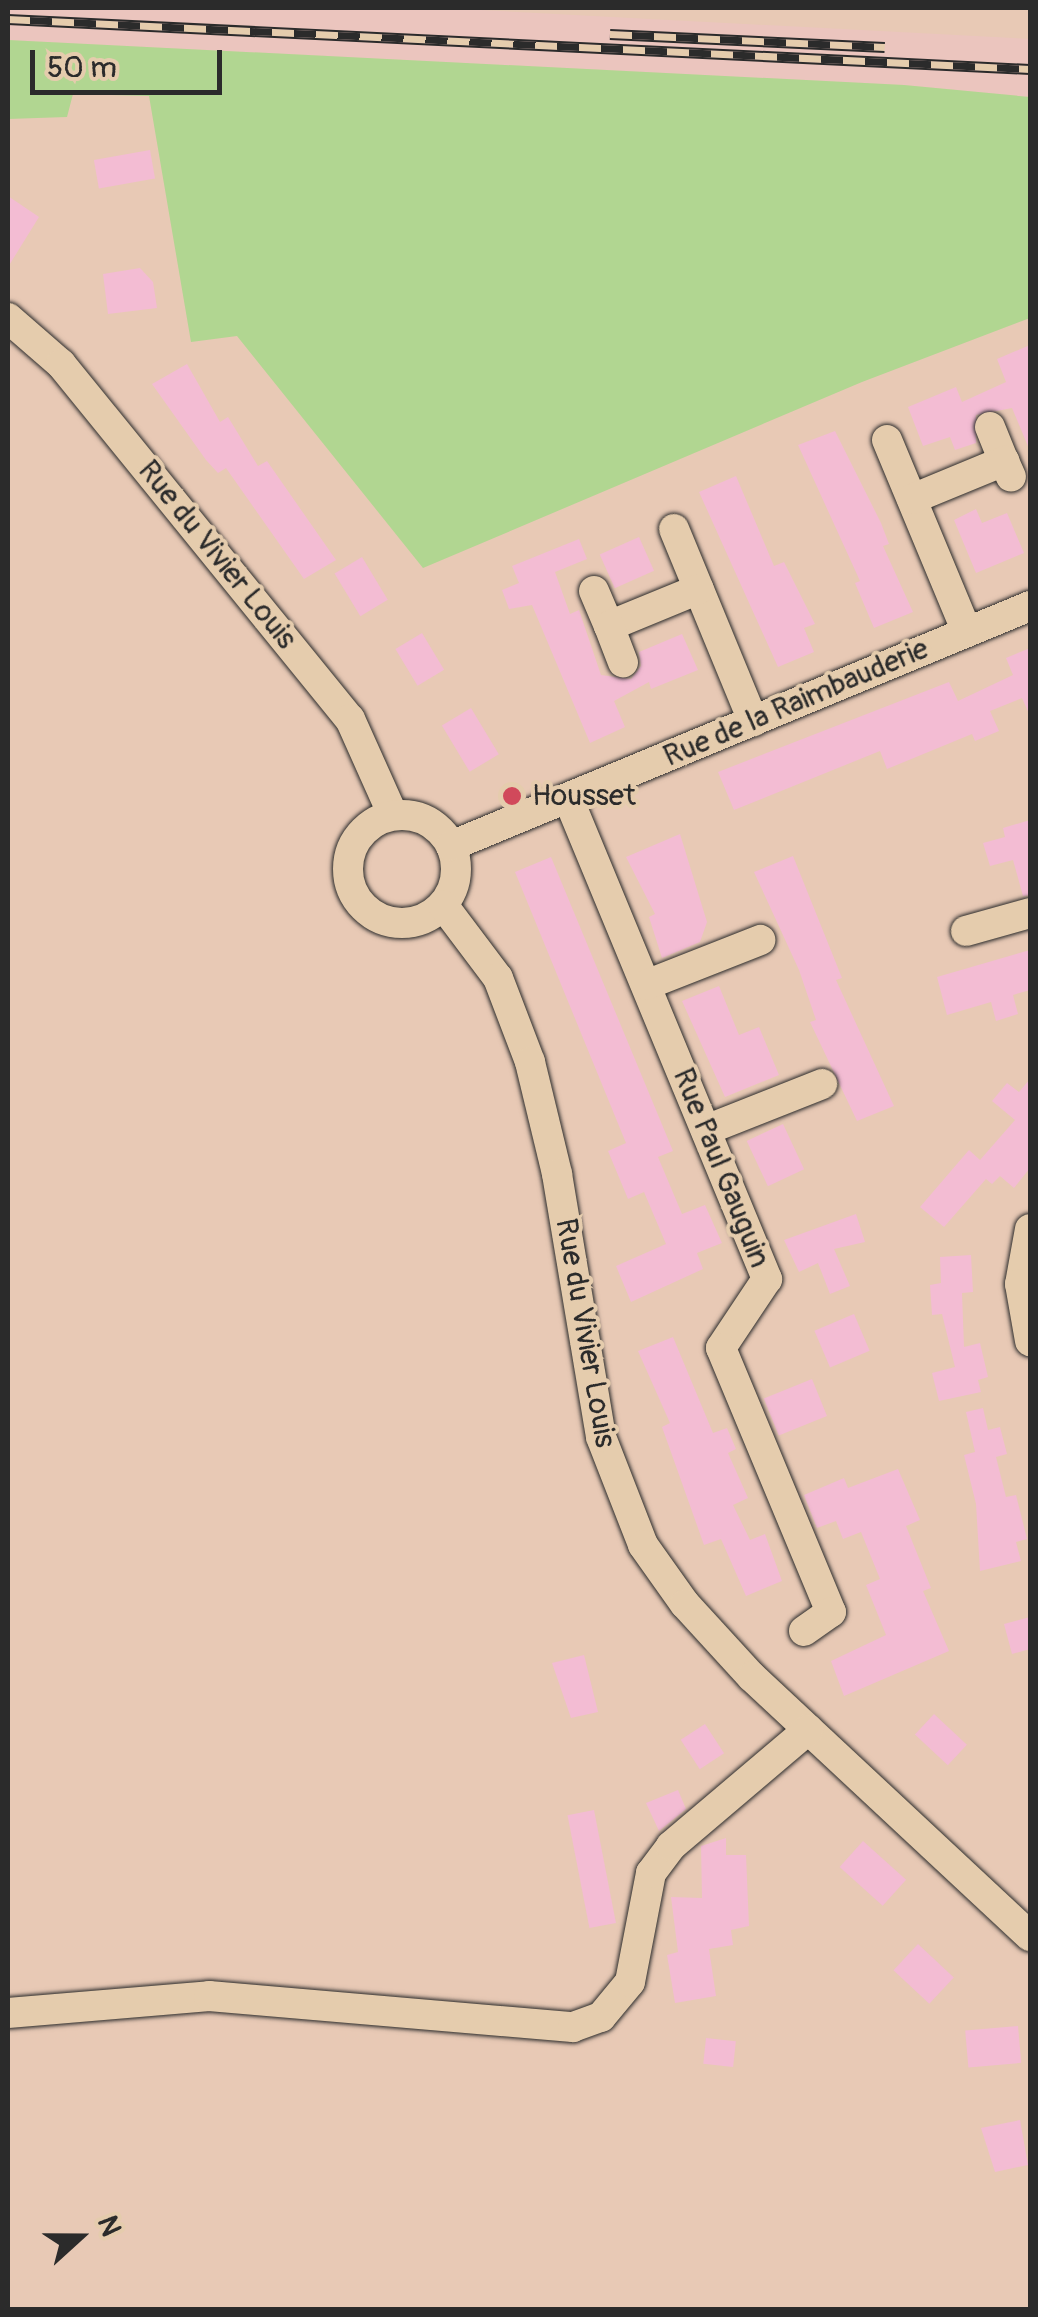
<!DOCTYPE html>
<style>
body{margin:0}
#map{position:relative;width:1038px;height:2317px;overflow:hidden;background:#e8c9b5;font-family:Pangolin,sans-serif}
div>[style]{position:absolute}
.built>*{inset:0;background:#ebc5be}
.green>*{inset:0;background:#b1d691}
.building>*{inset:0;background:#f3bcd3;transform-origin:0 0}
.roads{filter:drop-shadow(0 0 2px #2b2b2b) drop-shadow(0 0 2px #2b2b2b)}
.minor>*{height:30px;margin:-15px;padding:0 15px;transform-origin:15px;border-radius:15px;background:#e5ccad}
.minor>.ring{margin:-15px;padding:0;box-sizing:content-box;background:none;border:30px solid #e5ccad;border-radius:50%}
.rail>*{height:11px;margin-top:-5.5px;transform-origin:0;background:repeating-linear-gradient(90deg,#e5ccad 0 22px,#2b2b2b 0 44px);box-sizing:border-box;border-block:2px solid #2b2b2b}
.dots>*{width:28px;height:28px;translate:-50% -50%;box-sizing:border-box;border:5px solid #e5ccad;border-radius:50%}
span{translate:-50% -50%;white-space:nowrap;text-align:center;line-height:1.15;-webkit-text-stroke:8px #e5ccad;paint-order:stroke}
.street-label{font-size:30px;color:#2b2b2b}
.poi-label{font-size:30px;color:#2b2b2b}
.left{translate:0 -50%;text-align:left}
.frame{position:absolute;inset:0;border:10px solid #2b2b2b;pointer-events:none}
.north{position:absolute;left:30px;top:2187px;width:100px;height:100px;-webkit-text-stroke:8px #e5ccad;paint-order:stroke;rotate:69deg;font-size:28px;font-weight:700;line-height:40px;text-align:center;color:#2b2b2b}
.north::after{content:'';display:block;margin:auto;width:35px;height:45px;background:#2b2b2b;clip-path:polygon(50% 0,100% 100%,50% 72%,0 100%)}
.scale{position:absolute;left:30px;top:50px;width:192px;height:45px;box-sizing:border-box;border:5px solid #2b2b2b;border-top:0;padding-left:12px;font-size:30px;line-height:35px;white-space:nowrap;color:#2b2b2b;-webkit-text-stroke:8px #e5ccad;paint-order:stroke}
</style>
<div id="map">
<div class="built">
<i style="clip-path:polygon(8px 8px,444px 8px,1030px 39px,1030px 97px,904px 85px,8px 40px)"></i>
</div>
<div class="green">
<i style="clip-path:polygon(8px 40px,904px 85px,1030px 97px,1030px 318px,862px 382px,423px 568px,237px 336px,191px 342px,149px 96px,73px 94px,67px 117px,8px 119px)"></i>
</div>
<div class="building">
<i style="left:150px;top:150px;width:29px;height:57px;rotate:80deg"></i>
<i style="clip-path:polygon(8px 196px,39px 217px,8px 267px)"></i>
<i style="clip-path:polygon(140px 268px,153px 282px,157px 308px,108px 314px,103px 274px)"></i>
<i style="clip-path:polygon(1030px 345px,1030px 451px,1012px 408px,976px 415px,976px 443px,955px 450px,950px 437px,923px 446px,908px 407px,956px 387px,962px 402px,1006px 382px,997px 359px)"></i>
<i style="clip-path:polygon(187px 364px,220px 422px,228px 417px,258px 466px,267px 461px,336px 560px,304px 579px,226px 468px,218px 473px,206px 460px,152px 384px)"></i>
<i style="clip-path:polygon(835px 431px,881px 523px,889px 544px,883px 546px,913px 612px,874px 628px,855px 583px,860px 581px,798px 445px)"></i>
<i style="clip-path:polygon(736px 476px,774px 566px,784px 562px,815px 624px,804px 628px,814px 652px,778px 667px,699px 492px)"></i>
<i style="clip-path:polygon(976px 509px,982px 523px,1007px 513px,1024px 553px,976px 573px,954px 520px)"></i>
<i style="left:639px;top:537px;width:37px;height:43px;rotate:66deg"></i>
<i style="clip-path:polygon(579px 539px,587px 559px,555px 572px,570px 614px,579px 610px,601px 675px,631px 679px,641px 666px,639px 652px,682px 634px,698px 670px,651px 689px,649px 682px,614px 701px,625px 727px,590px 743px,532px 605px,509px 609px,502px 590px,519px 583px,512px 566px)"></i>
<i style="left:362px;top:557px;width:50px;height:32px;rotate:59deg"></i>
<i style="left:422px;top:633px;width:43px;height:31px;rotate:59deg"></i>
<i style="clip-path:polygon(1030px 648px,1030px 716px,1022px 698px,990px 711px,999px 731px,975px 741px,972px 734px,887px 769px,880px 751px,734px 810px,718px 772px,949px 682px,958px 701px,1013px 675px,1006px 658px)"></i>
<i style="left:471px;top:708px;width:54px;height:34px;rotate:59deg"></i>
<i style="clip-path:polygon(1030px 820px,1030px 895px,1023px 896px,1013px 860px,990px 866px,983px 843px,1005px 837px,1003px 828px)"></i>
<i style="clip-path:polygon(680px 834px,707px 922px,700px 942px,662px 958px,649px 917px,655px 914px,626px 857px)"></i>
<i style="clip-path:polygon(793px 856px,842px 978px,836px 980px,894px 1106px,857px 1121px,810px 1022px,816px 1020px,799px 970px,754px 872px)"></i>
<i style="clip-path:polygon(551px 857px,673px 1151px,658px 1157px,682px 1214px,705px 1205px,722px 1243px,697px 1253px,703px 1269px,631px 1302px,616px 1266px,666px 1244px,644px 1192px,628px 1199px,608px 1151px,626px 1143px,515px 872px)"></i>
<i style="clip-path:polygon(1030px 950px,1030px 990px,1013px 995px,1018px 1014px,996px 1021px,991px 1002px,947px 1015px,937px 977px)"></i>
<i style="clip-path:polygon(719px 986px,739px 1035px,759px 1027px,779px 1075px,725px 1097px,682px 1001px)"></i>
<i style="clip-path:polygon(1030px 1079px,1030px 1168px,1014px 1188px,1000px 1176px,992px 1184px,986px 1179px,944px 1227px,920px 1207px,969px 1150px,980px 1160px,1015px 1120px,992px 1101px,1007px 1083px,1019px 1092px)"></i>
<i style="left:783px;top:1124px;width:50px;height:40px;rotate:65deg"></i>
<i style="clip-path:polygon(856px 1214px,865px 1242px,834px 1249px,850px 1286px,830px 1294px,818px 1263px,799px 1272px,784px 1240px)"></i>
<i style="clip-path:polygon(971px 1255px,973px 1292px,962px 1293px,964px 1347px,980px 1343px,988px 1377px,978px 1380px,981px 1392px,939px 1401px,932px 1373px,955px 1367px,942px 1314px,932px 1315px,930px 1285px,941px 1283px,940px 1257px)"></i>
<i style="left:854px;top:1314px;width:40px;height:43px;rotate:67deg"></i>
<i style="clip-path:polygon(673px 1337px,713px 1433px,727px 1428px,736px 1449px,728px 1453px,748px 1498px,733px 1505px,750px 1540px,765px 1534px,782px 1581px,746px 1596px,721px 1539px,704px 1545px,662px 1427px,670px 1423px,638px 1351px)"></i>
<i style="left:812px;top:1379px;width:40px;height:52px;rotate:68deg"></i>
<i style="clip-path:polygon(983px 1408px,988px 1430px,1000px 1427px,1007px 1454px,996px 1457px,1006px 1497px,1016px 1495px,1027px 1539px,1016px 1542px,1021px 1561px,980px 1571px,976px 1504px,964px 1455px,975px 1452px,966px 1412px)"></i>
<i style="clip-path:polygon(898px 1469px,920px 1520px,906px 1526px,931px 1588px,923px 1591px,949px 1651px,844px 1696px,831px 1661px,886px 1635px,866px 1585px,880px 1579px,861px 1532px,843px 1539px,836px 1521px,817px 1528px,804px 1495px,844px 1478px,848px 1488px)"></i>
<i style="clip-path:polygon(1030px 1617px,1030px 1649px,1012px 1654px,1004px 1624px)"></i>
<i style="clip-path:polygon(584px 1655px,598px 1712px,571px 1718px,552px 1663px)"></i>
<i style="left:934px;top:1714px;width:45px;height:28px;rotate:43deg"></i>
<i style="left:705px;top:1724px;width:35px;height:29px;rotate:57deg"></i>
<i style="clip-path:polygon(678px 1790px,686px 1809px,659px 1831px,646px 1803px)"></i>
<i style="left:594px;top:1810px;width:115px;height:27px;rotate:79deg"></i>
<i style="clip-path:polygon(726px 1838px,726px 1855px,746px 1855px,749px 1926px,731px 1930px,733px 1945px,709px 1949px,716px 1996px,675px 2003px,667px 1955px,678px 1952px,671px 1897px,702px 1898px,701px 1846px)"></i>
<i style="left:863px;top:1841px;width:58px;height:35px;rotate:42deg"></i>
<i style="left:918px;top:1944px;width:49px;height:36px;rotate:43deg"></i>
<i style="left:1018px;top:2026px;width:37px;height:53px;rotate:85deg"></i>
<i style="left:706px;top:2038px;width:30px;height:26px;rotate:6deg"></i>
<i style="clip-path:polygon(1020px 2120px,1028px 2165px,995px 2172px,981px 2128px)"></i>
</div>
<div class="roads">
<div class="minor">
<i style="left:8px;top:318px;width:70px;rotate:41deg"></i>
<i style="left:61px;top:364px;width:458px;rotate:50.9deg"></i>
<i style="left:350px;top:719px;width:105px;rotate:65.9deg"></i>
<i style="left:990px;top:427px;width:37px;rotate:68deg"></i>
<i style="left:887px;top:440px;width:208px;rotate:67.4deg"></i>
<i style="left:912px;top:499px;width:100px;rotate:-22.4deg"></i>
<i style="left:1004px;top:461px;width:17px;rotate:66deg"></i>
<i style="left:674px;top:529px;width:208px;rotate:67.6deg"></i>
<i style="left:594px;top:591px;width:38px;rotate:67deg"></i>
<i style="left:609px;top:626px;width:97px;rotate:-22.3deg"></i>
<i style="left:609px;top:626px;width:39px;rotate:69deg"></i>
<i style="left:568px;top:798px;width:521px;rotate:67.52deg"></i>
<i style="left:767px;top:1279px;width:83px;rotate:123.7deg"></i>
<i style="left:721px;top:1348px;width:286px;rotate:67.4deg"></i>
<i style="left:831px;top:1612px;width:33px;rotate:145deg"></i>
<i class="ring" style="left:348px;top:815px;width:78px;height:78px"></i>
<i style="left:451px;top:846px;width:627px;rotate:-22.51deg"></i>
<i style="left:443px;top:905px;width:91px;rotate:53deg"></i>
<i style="left:498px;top:978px;width:90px;rotate:69.1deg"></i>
<i style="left:530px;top:1062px;width:115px;rotate:76.4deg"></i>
<i style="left:557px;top:1174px;width:267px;rotate:80.5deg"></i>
<i style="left:601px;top:1437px;width:116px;rotate:68.7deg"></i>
<i style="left:643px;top:1545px;width:72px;rotate:54.6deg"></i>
<i style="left:685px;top:1604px;width:99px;rotate:47.5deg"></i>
<i style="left:752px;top:1677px;width:380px;rotate:43deg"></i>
<i style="left:966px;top:931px;width:66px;rotate:-15.7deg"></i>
<i style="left:646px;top:985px;width:123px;rotate:-21.5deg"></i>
<i style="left:706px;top:1130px;width:125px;rotate:-21.6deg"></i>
<i style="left:1030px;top:1229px;width:56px;rotate:100.3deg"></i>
<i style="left:1020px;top:1284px;width:58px;rotate:80deg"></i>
<i style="left:8px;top:2013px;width:202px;rotate:-4.8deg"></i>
<i style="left:209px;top:1996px;width:365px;rotate:4.9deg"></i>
<i style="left:573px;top:2027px;width:30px;rotate:-20deg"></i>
<i style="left:601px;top:2017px;width:45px;rotate:-50.4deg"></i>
<i style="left:630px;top:1982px;width:111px;rotate:-79.1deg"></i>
<i style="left:651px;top:1873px;width:34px;rotate:-53deg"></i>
<i style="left:671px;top:1846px;width:180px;rotate:-40.3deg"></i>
</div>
</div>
<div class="rail">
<i style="left:8px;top:19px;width:1023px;rotate:2.8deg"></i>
<i style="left:610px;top:34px;width:275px;rotate:2.7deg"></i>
</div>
<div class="dots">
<i style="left:512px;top:796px;background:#d1495b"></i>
</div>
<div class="street-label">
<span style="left:217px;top:555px;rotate:51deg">Rue du Vivier Louis</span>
<span style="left:796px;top:703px;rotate:-23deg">Rue de la Raimbauderie</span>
<span style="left:721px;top:1168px;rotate:68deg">Rue Paul Gauguin</span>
<span style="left:585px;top:1333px;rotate:80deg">Rue du Vivier Louis</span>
</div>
<div class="poi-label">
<span class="left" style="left:532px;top:796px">Housset</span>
</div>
<div class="frame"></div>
<div class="north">N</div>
<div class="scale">50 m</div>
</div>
